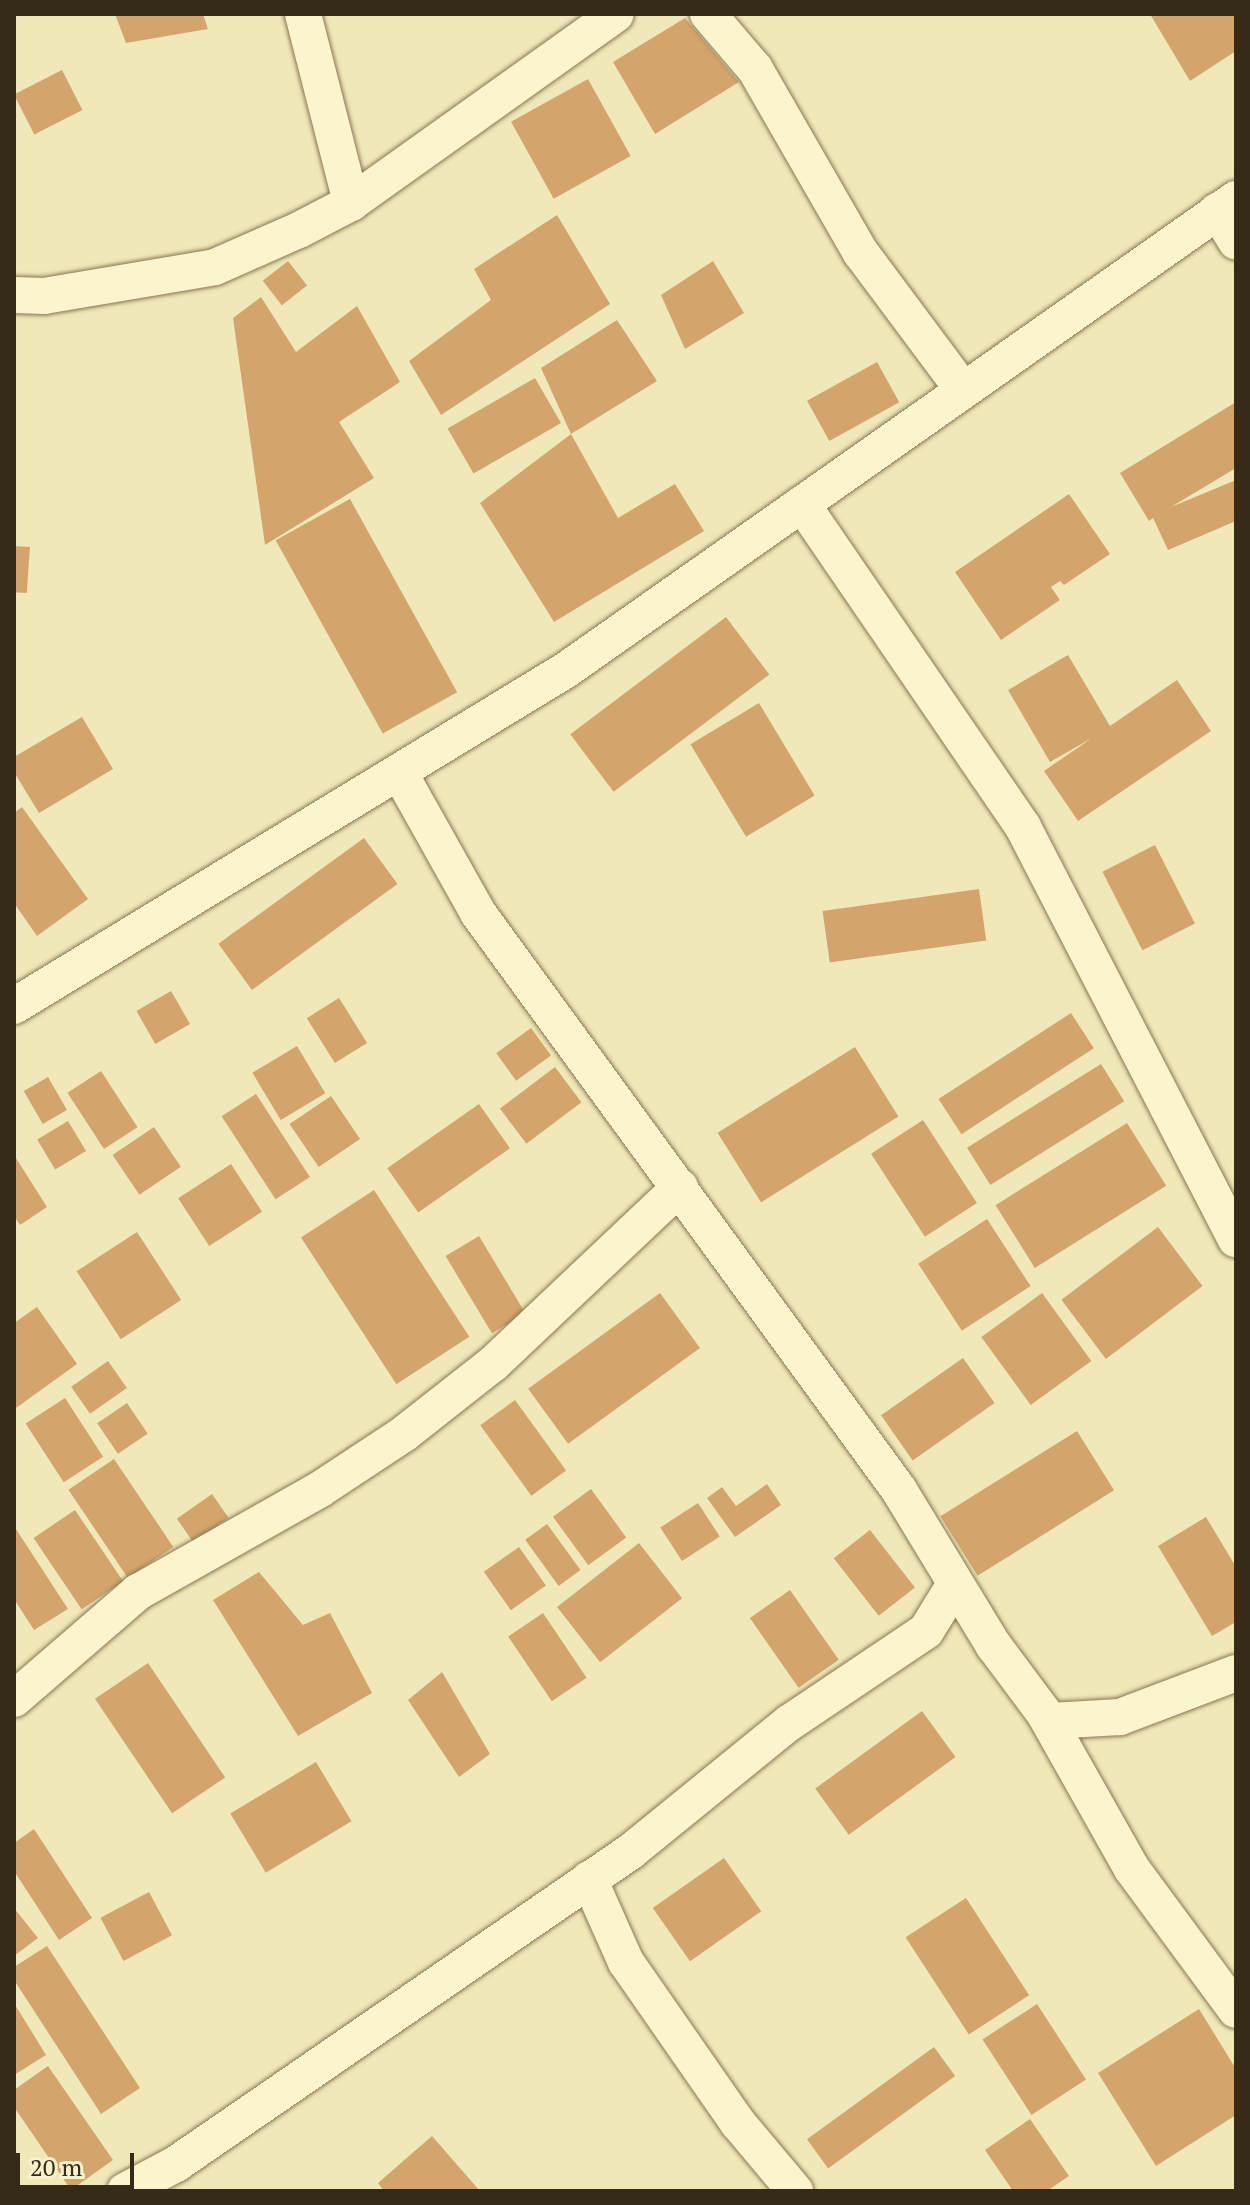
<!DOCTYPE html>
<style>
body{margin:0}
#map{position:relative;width:1250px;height:2205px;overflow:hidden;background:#f1e8b9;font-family:"PT Serif",serif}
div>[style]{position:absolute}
.building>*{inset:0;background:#d3a56c;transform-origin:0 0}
.roads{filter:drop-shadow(0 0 2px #887753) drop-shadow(0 0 2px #887753)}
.street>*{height:36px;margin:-18px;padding:0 18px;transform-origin:18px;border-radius:18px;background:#fcf4cd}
span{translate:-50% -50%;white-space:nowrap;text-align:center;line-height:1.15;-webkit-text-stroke:8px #f8f1c9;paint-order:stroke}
.frame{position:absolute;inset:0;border:16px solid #362b19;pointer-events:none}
.scale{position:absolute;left:16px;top:2153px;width:118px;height:36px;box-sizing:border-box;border:4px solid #362b19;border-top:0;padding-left:10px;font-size:24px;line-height:28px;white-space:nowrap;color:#362b19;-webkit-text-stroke:6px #f8f1c9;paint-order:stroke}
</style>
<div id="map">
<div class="building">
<i style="clip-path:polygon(115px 14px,203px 14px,208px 29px,126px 43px)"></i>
<i style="clip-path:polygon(1150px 14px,1236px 14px,1236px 51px,1190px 81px)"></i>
<i style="clip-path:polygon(685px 18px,739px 82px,655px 134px,613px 62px)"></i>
<i style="left:62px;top:70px;width:45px;height:54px;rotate:63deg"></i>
<i style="left:588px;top:79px;width:88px;height:88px;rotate:61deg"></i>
<i style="clip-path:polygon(557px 215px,610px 304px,441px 415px,409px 361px,491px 300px,474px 269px)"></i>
<i style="left:288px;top:261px;width:31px;height:32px;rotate:52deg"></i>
<i style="clip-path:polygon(713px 261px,744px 313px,685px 349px,661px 295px)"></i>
<i style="clip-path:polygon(261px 297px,296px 352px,357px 306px,400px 382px,339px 422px,374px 478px,265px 545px,233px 318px)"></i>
<i style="clip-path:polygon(617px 320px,657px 381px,571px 434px,618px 518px,675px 484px,704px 531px,554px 622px,480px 503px,571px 434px,541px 368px)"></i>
<i style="left:877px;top:362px;width:46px;height:80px;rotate:61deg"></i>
<i style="left:535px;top:378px;width:52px;height:101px;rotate:60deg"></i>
<i style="clip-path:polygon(1236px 402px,1236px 468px,1171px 507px,1236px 480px,1236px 521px,1168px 550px,1153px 518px,1149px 521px,1120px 473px)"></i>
<i style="clip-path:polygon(1069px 494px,1110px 554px,1064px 585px,1060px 581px,1051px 587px,1060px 600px,1001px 640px,955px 572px)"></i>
<i style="left:350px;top:499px;width:221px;height:85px;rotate:61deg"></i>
<i style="left:14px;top:546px;width:16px;height:46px;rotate:4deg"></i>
<i style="left:726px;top:617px;width:72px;height:195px;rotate:53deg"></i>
<i style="clip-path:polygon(1068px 655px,1110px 726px,1177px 680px,1211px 731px,1078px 821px,1044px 771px,1092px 738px,1050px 762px,1008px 690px)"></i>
<i style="left:759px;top:703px;width:108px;height:80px;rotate:59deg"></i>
<i style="clip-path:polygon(82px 717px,113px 769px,39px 813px,14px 772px,14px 757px)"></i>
<i style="clip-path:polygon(22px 807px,88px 899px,37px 936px,14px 903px,14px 813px)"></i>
<i style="left:364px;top:838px;width:57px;height:180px;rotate:54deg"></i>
<i style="left:1155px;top:845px;width:88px;height:59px;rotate:63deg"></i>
<i style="left:979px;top:889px;width:52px;height:158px;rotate:82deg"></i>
<i style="left:171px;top:991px;width:38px;height:40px;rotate:60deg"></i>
<i style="left:339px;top:998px;width:53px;height:38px;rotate:58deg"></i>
<i style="left:1071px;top:1013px;width:42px;height:158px;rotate:57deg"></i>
<i style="left:531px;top:1028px;width:34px;height:43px;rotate:54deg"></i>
<i style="left:297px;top:1046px;width:55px;height:52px;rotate:59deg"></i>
<i style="left:855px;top:1047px;width:82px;height:162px;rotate:58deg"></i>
<i style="left:1101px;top:1064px;width:44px;height:158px;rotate:58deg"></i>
<i style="left:555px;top:1067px;width:44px;height:69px;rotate:53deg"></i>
<i style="left:101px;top:1071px;width:67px;height:40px;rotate:57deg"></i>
<i style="left:48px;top:1077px;width:38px;height:28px;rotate:60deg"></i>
<i style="left:256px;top:1094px;width:99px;height:41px;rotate:57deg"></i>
<i style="left:331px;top:1096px;width:52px;height:50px;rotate:56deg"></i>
<i style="left:479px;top:1104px;width:54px;height:112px;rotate:55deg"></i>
<i style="left:923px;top:1120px;width:99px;height:62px;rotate:57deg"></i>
<i style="left:68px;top:1121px;width:35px;height:36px;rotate:59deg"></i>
<i style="left:1127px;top:1123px;width:74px;height:155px;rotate:58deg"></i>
<i style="left:154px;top:1127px;width:48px;height:50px;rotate:56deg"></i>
<i style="clip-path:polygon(14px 1155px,47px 1207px,20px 1225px,14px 1216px)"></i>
<i style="left:231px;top:1164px;width:57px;height:63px;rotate:57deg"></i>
<i style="left:374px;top:1190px;width:175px;height:87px;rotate:57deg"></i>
<i style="left:987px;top:1219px;width:80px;height:82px;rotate:57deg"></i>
<i style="left:1158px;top:1227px;width:74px;height:121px;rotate:53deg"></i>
<i style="left:137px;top:1232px;width:81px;height:72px;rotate:57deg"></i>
<i style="left:479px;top:1236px;width:90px;height:39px;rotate:59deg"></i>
<i style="left:660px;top:1293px;width:68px;height:163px;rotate:54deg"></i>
<i style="left:1042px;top:1293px;width:84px;height:75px;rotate:54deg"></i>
<i style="clip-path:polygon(37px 1307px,77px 1364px,16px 1408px,14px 1323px)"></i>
<i style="left:963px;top:1358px;width:55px;height:100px;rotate:55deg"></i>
<i style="left:108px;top:1361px;width:33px;height:45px;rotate:55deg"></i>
<i style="left:65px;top:1398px;width:70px;height:47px;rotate:57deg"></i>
<i style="left:515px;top:1400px;width:87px;height:43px;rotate:54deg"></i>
<i style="left:127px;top:1403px;width:37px;height:36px;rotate:56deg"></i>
<i style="left:1077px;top:1431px;width:70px;height:161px;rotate:58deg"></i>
<i style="left:114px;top:1459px;width:106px;height:55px;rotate:56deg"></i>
<i style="clip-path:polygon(767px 1484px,781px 1505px,735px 1537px,707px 1498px,722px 1487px,736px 1506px)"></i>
<i style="left:591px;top:1489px;width:60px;height:47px;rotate:54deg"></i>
<i style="left:212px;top:1494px;width:29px;height:43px;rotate:55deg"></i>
<i style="left:698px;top:1503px;width:40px;height:45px;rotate:57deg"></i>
<i style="left:75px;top:1510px;width:86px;height:50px;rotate:56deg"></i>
<i style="clip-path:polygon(1206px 1517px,1236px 1567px,1236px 1622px,1212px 1636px,1158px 1546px)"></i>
<i style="left:547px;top:1524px;width:57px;height:27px;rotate:54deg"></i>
<i style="clip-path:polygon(14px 1526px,68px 1609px,34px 1630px,14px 1599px)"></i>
<i style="left:870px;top:1530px;width:73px;height:46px;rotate:52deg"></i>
<i style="left:639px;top:1543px;width:70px;height:104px;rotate:52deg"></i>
<i style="left:519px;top:1547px;width:47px;height:43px;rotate:55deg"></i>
<i style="clip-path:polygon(259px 1572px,303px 1625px,330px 1613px,372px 1693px,298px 1736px,213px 1600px)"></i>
<i style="left:790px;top:1590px;width:85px;height:49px;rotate:55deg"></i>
<i style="left:543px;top:1613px;width:78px;height:42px;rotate:56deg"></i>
<i style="left:148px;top:1663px;width:138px;height:64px;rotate:56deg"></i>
<i style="clip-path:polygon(442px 1672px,490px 1754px,459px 1777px,408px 1700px)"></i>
<i style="left:922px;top:1711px;width:57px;height:132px;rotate:54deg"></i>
<i style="left:316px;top:1762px;width:69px;height:100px;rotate:59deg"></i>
<i style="clip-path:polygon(34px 1829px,92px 1918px,59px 1940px,14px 1871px,14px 1843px)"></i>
<i style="left:724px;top:1858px;width:65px;height:87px;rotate:55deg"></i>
<i style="left:149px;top:1892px;width:49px;height:55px;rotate:62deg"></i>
<i style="left:966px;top:1898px;width:116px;height:72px;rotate:57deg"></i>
<i style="clip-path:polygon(14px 1908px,38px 1938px,14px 1956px)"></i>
<i style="clip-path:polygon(47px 1946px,140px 2088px,101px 2114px,14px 1980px,14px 1967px)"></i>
<i style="clip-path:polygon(14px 2003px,46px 2055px,14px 2075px)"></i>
<i style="left:1037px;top:2004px;width:90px;height:65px;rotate:57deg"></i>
<i style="clip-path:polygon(1199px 2009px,1236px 2069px,1236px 2115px,1156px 2166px,1098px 2073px)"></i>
<i style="left:934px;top:2047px;width:36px;height:157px;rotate:54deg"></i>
<i style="clip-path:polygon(48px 2066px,113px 2160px,71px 2190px,14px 2107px,14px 2090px)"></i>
<i style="clip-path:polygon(1030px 2119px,1069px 2176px,1047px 2191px,1013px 2191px,985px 2150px)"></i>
<i style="clip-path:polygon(432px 2136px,480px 2191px,384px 2191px,378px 2183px)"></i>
</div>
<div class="roads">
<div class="street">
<i style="left:303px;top:14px;width:195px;rotate:75.7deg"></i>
<i style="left:708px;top:14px;width:72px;rotate:49.5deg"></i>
<i style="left:755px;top:69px;width:212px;rotate:60.1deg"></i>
<i style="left:861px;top:253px;width:171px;rotate:53.3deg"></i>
<i style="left:1217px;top:211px;width:36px;rotate:58deg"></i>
<i style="left:14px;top:295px;width:30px;rotate:2deg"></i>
<i style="left:44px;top:296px;width:173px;rotate:-9.6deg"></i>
<i style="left:215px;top:267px;width:92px;rotate:-23.8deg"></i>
<i style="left:299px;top:230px;width:59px;rotate:-27.4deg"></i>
<i style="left:351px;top:203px;width:325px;rotate:-35.5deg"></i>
<i style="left:802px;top:504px;width:391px;rotate:55.6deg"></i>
<i style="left:1023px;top:827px;width:464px;rotate:62.7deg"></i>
<i style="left:399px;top:772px;width:162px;rotate:60.7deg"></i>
<i style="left:478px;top:913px;width:714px;rotate:53.88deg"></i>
<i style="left:899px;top:1490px;width:183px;rotate:58.7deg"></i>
<i style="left:994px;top:1646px;width:84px;rotate:53.3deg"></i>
<i style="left:1044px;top:1713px;width:179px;rotate:60.6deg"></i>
<i style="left:1132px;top:1869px;width:175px;rotate:53.6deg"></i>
<i style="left:14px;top:1006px;width:646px;rotate:-31.33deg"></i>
<i style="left:566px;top:670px;width:819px;rotate:-35.11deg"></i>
<i style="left:14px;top:1699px;width:164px;rotate:-40.8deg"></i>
<i style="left:138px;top:1592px;width:208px;rotate:-29.4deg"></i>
<i style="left:319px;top:1490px;width:103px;rotate:-33.5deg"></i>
<i style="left:405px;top:1433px;width:113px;rotate:-38.2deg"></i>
<i style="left:494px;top:1363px;width:256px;rotate:-43.4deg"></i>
<i style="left:1049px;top:1721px;width:71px;rotate:-3.2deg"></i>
<i style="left:1120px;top:1717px;width:124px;rotate:-20.8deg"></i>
<i style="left:589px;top:1879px;width:91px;rotate:66deg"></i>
<i style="left:626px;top:1962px;width:196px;rotate:55.2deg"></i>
<i style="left:738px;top:2123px;width:89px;rotate:50deg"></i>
<i style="left:125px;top:2191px;width:58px;rotate:-27.9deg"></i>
<i style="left:176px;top:2164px;width:551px;rotate:-34.5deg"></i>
<i style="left:630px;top:1852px;width:205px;rotate:-39.1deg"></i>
<i style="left:789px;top:1723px;width:165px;rotate:-33.9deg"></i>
<i style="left:926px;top:1631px;width:55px;rotate:-58.3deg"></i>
</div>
</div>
<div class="frame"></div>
<div class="scale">20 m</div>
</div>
